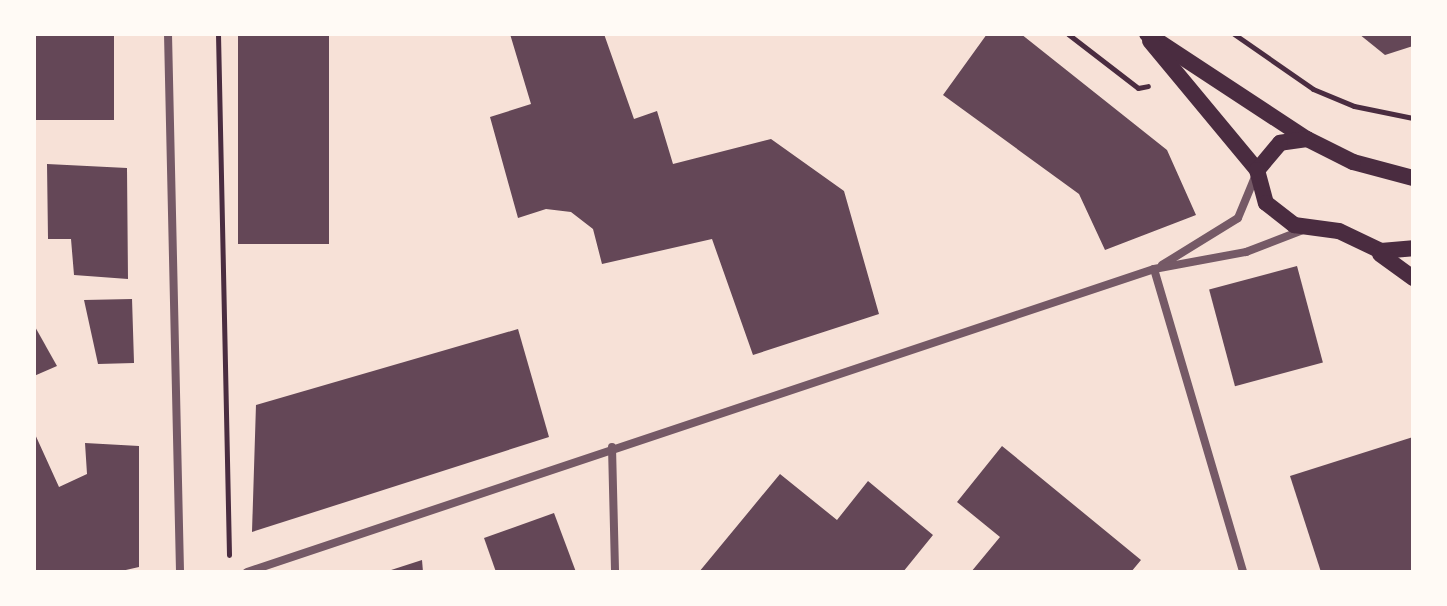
<!DOCTYPE html>
<style>
body{margin:0}
#map{position:relative;width:1447px;height:606px;overflow:hidden;background:#f7e1d7;font-family:Manrope,sans-serif}
div>[style]{position:absolute}
.building>*{inset:0;background:#644757;transform-origin:0 0}
.path>*{height:5px;margin:-2.5px;padding:0 2.5px;transform-origin:2.5px;border-radius:2.5px;background:#4a2c40}
.minor>*{height:8px;margin:-4px;padding:0 4px;transform-origin:4px;border-radius:4px;background:#755966}
.secondary>*{height:16px;margin:-8px;padding:0 8px;transform-origin:8px;border-radius:8px;background:#4a2c40}
span{translate:-50% -50%;white-space:nowrap;text-align:center;line-height:1.15;-webkit-text-stroke:7px #fffaf5;paint-order:stroke}
.frame{position:absolute;inset:0;border:36px solid #fffaf5;pointer-events:none}
</style>
<div id="map">
<div class="building">
<i style="left:34px;top:34px;width:80px;height:86px"></i>
<i style="left:238px;top:34px;width:91px;height:210px"></i>
<i style="clip-path:polygon(510px 34px,604px 34px,634px 119px,657px 111px,673px 164px,771px 139px,844px 191px,879px 314px,753px 355px,712px 239px,602px 264px,593px 229px,571px 212px,546px 209px,518px 218px,490px 117px,531px 104px)"></i>
<i style="clip-path:polygon(987px 34px,1021px 34px,1167px 150px,1196px 215px,1105px 250px,1079px 194px,943px 95px)"></i>
<i style="clip-path:polygon(1359px 34px,1413px 34px,1413px 46px,1385px 55px)"></i>
<i style="clip-path:polygon(47px 164px,127px 168px,128px 279px,74px 275px,71px 239px,48px 239px)"></i>
<i style="left:1297px;top:266px;width:100px;height:91px;rotate:75deg"></i>
<i style="clip-path:polygon(132px 299px,134px 363px,98px 364px,84px 300px)"></i>
<i style="clip-path:polygon(34px 325px,57px 366px,34px 376px)"></i>
<i style="clip-path:polygon(518px 329px,549px 437px,252px 532px,256px 405px)"></i>
<i style="clip-path:polygon(34px 432px,59px 487px,87px 474px,85px 443px,139px 446px,139px 567px,117px 572px,34px 572px)"></i>
<i style="clip-path:polygon(1413px 437px,1413px 572px,1321px 572px,1290px 476px)"></i>
<i style="clip-path:polygon(1002px 446px,1141px 560px,1131px 572px,971px 572px,1000px 537px,957px 502px)"></i>
<i style="clip-path:polygon(780px 474px,837px 520px,868px 481px,933px 535px,903px 572px,699px 572px)"></i>
<i style="clip-path:polygon(554px 513px,576px 572px,496px 572px,484px 538px)"></i>
<i style="clip-path:polygon(422px 560px,423px 572px,388px 572px,388px 571px)"></i>
</div>
<div class="path">
<i style="left:218px;top:34px;width:521px;rotate:88.79deg"></i>
<i style="left:1068px;top:34px;width:88px;rotate:37.6deg"></i>
<i style="left:1138px;top:88px;width:10px;rotate:-11deg"></i>
<i style="left:1234px;top:34px;width:96px;rotate:34.8deg"></i>
<i style="left:1313px;top:89px;width:44px;rotate:22.5deg"></i>
<i style="left:1354px;top:106px;width:60px;rotate:11.5deg"></i>
</div>
<div class="minor">
<i style="left:168px;top:34px;width:538px;rotate:88.72deg"></i>
<i style="left:1162px;top:265px;width:89px;rotate:-31.7deg"></i>
<i style="left:1238px;top:218px;width:44px;rotate:-67.5deg"></i>
<i style="left:1154px;top:269px;width:316px;rotate:73.6deg"></i>
<i style="left:612px;top:447px;width:125px;rotate:88.6deg"></i>
<i style="left:247px;top:572px;width:956px;rotate:-18.47deg"></i>
<i style="left:1154px;top:269px;width:94px;rotate:-10.5deg"></i>
<i style="left:1246px;top:252px;width:61px;rotate:-21.1deg"></i>
</div>
<div class="secondary">
<i style="left:1147px;top:34px;width:191px;rotate:33.3deg"></i>
<i style="left:1150px;top:41px;width:168px;rotate:50.3deg"></i>
<i style="left:1413px;top:178px;width:62px;rotate:-165.1deg"></i>
<i style="left:1353px;top:162px;width:51px;rotate:-153.4deg"></i>
<i style="left:1307px;top:139px;width:27px;rotate:172deg"></i>
<i style="left:1280px;top:143px;width:35px;rotate:130deg"></i>
<i style="left:1257px;top:170px;width:34px;rotate:75deg"></i>
<i style="left:1266px;top:203px;width:36px;rotate:38deg"></i>
<i style="left:1294px;top:225px;width:45px;rotate:7.6deg"></i>
<i style="left:1339px;top:231px;width:47px;rotate:25.5deg"></i>
<i style="left:1381px;top:251px;width:32px;rotate:-5deg"></i>
<i style="left:1380px;top:254px;width:41px;rotate:36deg"></i>
</div>
<div class="frame"></div>
</div>
